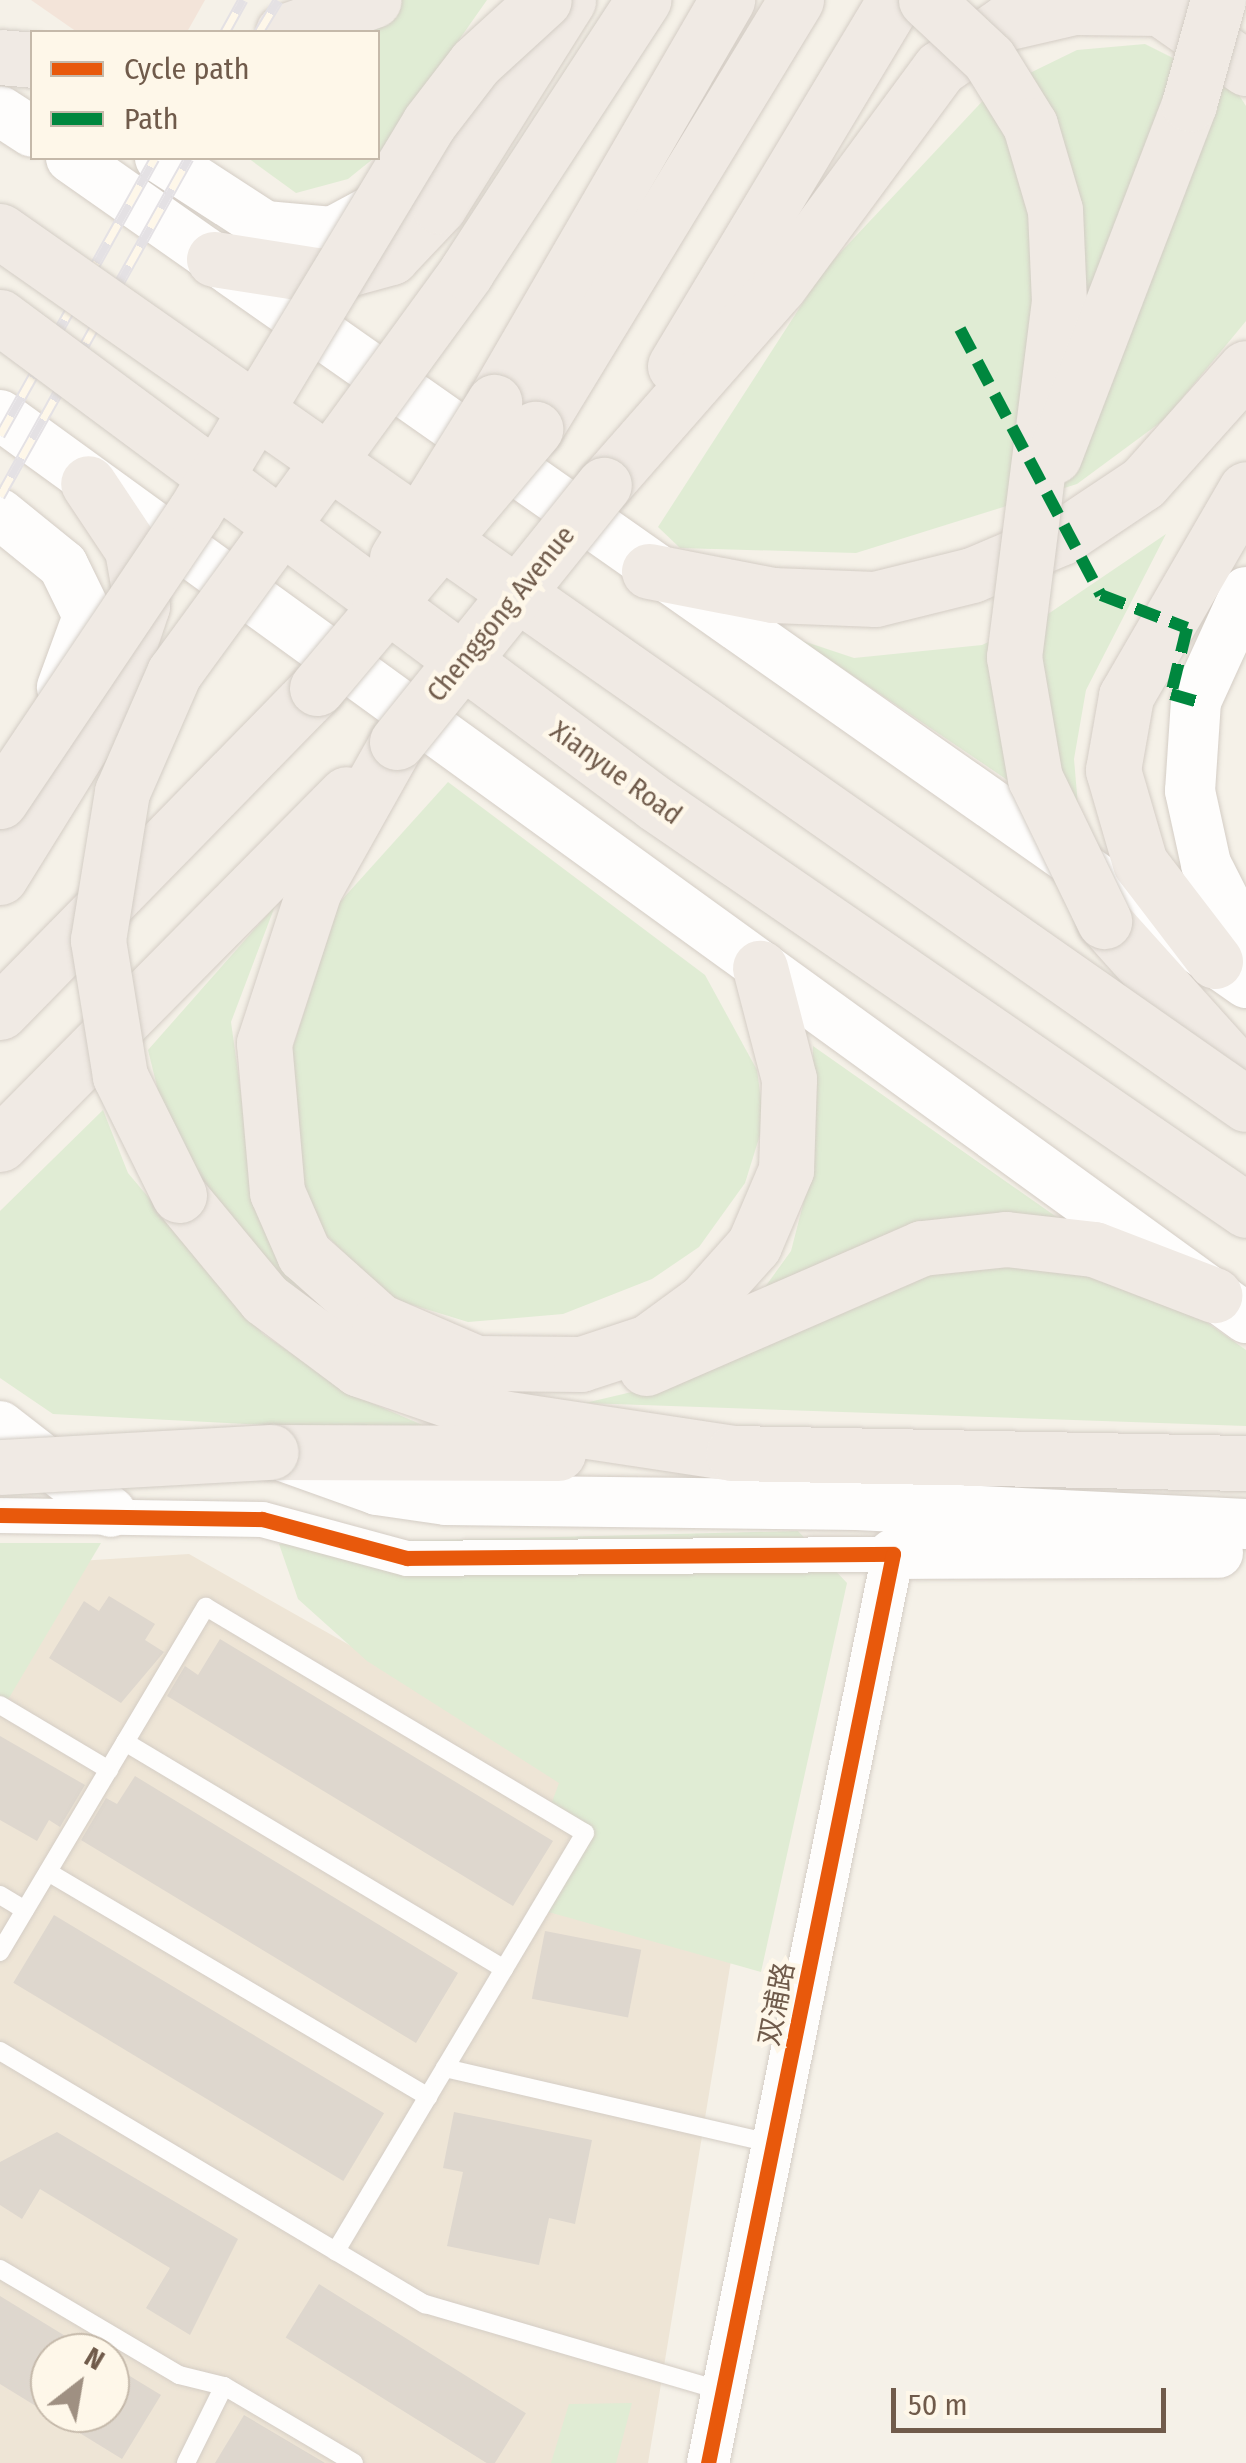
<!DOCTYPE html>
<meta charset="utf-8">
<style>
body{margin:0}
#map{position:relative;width:1246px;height:2463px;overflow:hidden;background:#f5f1e8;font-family:"Fira Sans Condensed","Noto Sans SC",sans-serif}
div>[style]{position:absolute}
.residential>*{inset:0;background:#eee5d6}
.commercial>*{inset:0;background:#f3e4d9}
.green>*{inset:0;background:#e0ecd4}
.building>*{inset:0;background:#ded7ce;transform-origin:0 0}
.roads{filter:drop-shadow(0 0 2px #d4cdc5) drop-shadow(0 0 2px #d4cdc5)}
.service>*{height:18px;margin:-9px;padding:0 9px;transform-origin:9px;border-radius:9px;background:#fefdfc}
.minor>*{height:35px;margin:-17.5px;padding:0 17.5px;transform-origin:17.5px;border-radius:17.5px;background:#fefdfc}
.tertiary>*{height:42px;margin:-21px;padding:0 21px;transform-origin:21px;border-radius:21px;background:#fefdfc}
.secondary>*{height:50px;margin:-25px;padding:0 25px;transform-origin:25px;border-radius:25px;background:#fefdfc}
.trunk>*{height:55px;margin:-27.5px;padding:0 27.5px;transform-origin:27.5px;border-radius:27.5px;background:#f0eae4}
.rail>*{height:11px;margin-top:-5.5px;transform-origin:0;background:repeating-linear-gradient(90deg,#fef7e9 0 22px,#e4e1e4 0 44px);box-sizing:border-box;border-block:2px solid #e4e1e4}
.bridges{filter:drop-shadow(0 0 2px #d3cdc5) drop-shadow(0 0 2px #d3cdc5)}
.trunk-bridge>*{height:55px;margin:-27.5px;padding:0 27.5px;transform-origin:27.5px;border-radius:27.5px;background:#f0eae4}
.quiet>*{height:12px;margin-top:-6px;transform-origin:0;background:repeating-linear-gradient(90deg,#00873e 0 25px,transparent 0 37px)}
.cycleway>*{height:15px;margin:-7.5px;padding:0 7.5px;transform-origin:7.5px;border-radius:7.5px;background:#e8590c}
span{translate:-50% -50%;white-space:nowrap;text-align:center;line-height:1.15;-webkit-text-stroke:9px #fef7e9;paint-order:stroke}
.street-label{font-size:28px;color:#705b4b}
.legend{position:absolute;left:30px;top:30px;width:350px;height:130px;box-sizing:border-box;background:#fef7e9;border:2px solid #c5b9aa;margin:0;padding:12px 18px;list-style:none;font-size:30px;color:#705b4b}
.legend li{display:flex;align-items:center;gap:20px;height:50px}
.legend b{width:50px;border:2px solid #c5b9aa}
.north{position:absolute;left:30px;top:2333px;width:100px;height:100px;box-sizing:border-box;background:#fef7e9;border:2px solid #c5b9aa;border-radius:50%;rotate:31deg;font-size:28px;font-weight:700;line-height:40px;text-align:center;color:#705b4b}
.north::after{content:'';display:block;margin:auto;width:35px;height:45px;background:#9f9082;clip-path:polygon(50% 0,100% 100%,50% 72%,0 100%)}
.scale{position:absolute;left:891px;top:2388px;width:275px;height:45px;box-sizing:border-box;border:5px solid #705b4b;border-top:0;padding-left:12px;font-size:30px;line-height:35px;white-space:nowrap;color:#705b4b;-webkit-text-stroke:8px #fef7e9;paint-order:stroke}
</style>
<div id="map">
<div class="residential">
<i style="clip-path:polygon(evenodd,189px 1554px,746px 1870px,648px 2463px,0 2463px,0 1566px,189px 1554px,50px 2353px,110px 2353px,110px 2413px,50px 2413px,50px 2353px)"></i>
</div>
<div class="commercial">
<i style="clip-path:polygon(31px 0,205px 0,187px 32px,77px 32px)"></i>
</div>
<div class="green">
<i style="clip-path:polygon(330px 0,487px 0,378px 155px,378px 32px,312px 32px)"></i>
<i style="clip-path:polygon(1145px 44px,1235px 89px,1246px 106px,1246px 321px,1165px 419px,1077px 484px,856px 553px,680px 548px,658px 527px,824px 270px,991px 92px,1077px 50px)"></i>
<i style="clip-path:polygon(248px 158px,374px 158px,348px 179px,296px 193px)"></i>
<i style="clip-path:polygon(1166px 534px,1086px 690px,1074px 759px,1080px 829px,800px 640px,854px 658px,982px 645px,1048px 614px)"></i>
<i style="clip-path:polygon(448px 782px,705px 975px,757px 1070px,764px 1122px,745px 1183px,699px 1247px,652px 1279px,563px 1314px,468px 1322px,390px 1298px,322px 1231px,288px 1165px,286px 1069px,339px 903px)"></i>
<i style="clip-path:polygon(275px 906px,231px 1022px,252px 1173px,367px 1339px,276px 1277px,212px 1205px,166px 1123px,148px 1050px)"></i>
<i style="clip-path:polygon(813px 1046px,1246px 1350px,1246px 1426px,585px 1403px,670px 1383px,734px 1330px,791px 1251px,814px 1162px)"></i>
<i style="clip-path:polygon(103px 1110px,128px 1173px,263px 1334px,351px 1394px,443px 1434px,53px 1414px,0 1378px,0 1211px)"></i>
<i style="clip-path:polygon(798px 1531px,847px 1583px,761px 1972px,538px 1909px,577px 1838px,549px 1810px,559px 1783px,367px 1661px,298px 1599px,279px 1544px)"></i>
<i style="clip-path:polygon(0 1543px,101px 1543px,0 1713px)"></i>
<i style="clip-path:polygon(632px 2403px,616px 2463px,551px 2463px,569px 2404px)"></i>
</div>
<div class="building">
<i style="clip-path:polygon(109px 1596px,155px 1624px,145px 1640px,164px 1652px,121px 1703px,49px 1658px,84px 1601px,99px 1611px)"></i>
<i style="clip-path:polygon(220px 1639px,553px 1841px,513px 1906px,167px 1696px,185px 1666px,198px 1675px)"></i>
<i style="clip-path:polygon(0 1736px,85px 1785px,60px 1827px,49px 1820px,37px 1841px,0 1820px)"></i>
<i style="clip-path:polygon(135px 1776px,458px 1973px,416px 2043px,81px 1840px,106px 1798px,117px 1804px)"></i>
<i style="left:54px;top:1915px;width:385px;height:79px;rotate:31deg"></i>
<i style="left:545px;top:1931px;width:98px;height:69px;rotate:11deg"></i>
<i style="clip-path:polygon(454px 2112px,592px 2140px,575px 2224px,549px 2218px,539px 2265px,447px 2246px,463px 2172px,443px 2168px)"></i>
<i style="clip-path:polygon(57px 2132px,238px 2239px,190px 2335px,146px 2308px,170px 2268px,40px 2189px,22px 2219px,0 2205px,0 2162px)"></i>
<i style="left:319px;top:2284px;width:244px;height:63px;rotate:32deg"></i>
<i style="clip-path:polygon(0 2296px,93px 2353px,50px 2353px,50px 2413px,110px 2413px,110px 2364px,161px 2395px,122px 2459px,0 2384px)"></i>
<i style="clip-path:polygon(244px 2415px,325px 2463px,215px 2463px)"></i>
</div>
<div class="roads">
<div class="service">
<i style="left:0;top:1705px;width:127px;rotate:30.8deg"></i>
<i style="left:125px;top:1742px;width:442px;rotate:30.9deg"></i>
<i style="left:48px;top:1872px;width:442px;rotate:30.6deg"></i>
<i style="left:0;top:1895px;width:29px;rotate:31deg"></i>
<i style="left:0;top:1952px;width:402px;rotate:-59.2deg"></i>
<i style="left:206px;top:1607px;width:441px;rotate:30.8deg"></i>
<i style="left:585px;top:1833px;width:487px;rotate:120.8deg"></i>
<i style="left:0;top:2051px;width:495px;rotate:30.8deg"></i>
<i style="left:425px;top:2304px;width:310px;rotate:16.3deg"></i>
<i style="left:445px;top:2068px;width:338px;rotate:13deg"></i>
<i style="left:0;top:2269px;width:208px;rotate:30.6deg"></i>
<i style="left:179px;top:2375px;width:46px;rotate:13.7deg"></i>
<i style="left:224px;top:2386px;width:86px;rotate:116.3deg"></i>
<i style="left:224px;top:2386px;width:151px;rotate:30.6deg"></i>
</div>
<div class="minor">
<i style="left:0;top:1515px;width:262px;rotate:0.9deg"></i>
<i style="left:262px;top:1519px;width:150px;rotate:15.1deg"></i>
<i style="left:407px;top:1558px;width:486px;rotate:-0.5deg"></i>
</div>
<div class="tertiary">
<i style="left:708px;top:2463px;width:928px;rotate:-78.5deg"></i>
</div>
<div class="secondary">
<i style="left:0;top:111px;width:38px;rotate:33deg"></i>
<i style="left:71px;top:158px;width:1436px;rotate:35.07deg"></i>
<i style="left:160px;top:158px;width:125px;rotate:32.9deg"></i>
<i style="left:265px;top:226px;width:67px;rotate:5.1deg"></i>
<i style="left:332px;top:232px;width:66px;rotate:-28.1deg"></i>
<i style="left:0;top:415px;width:1539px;rotate:35.93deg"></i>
<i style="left:0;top:514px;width:81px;rotate:39deg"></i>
<i style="left:63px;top:565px;width:57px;rotate:63.9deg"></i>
<i style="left:88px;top:616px;width:76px;rotate:110.1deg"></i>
<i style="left:1246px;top:592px;width:120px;rotate:114.6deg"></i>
<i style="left:1196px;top:701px;width:90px;rotate:93.8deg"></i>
<i style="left:1190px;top:791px;width:75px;rotate:77.6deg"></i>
<i style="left:1206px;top:864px;width:89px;rotate:63.1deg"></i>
<i style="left:0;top:1426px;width:140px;rotate:37.8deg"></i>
<i style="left:285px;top:1457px;width:98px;rotate:19.7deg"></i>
<i style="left:377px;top:1490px;width:70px;rotate:8.2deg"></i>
<i style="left:446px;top:1500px;width:411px;rotate:0.7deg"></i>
<i style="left:857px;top:1505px;width:389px;rotate:2.8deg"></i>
<i style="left:893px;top:1554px;width:325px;rotate:-0.2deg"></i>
</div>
<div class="trunk">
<i style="left:283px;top:32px;width:96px;rotate:-19.4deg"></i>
<i style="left:214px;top:259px;width:109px;rotate:8.9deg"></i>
<i style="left:322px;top:276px;width:72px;rotate:-15.4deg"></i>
<i style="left:391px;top:257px;width:70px;rotate:-46.7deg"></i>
<i style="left:439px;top:206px;width:243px;rotate:-57.9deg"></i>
<i style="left:675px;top:366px;width:427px;rotate:-59deg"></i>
<i style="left:494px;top:402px;width:465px;rotate:-59.9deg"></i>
<i style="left:535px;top:429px;width:502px;rotate:-58.68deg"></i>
<i style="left:604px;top:485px;width:265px;rotate:-48.7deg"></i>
<i style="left:779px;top:286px;width:271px;rotate:-53.6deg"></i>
<i style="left:940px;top:68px;width:79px;rotate:-34.7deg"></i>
<i style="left:1005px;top:23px;width:71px;rotate:-13.1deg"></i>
<i style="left:1074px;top:7px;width:86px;rotate:0.7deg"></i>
<i style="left:1160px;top:8px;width:105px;rotate:34.9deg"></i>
<i style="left:649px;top:571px;width:126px;rotate:11deg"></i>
<i style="left:773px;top:595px;width:102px;rotate:2.2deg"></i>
<i style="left:875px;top:599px;width:100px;rotate:-13.9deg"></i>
<i style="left:972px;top:575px;width:98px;rotate:-22.9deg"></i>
<i style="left:1062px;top:537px;width:97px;rotate:-33.7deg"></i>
<i style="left:1143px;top:483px;width:154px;rotate:-48.2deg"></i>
<i style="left:397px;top:742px;width:170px;rotate:119.3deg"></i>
<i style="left:314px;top:890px;width:161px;rotate:108.1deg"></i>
<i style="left:264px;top:1043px;width:150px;rotate:85deg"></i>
<i style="left:277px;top:1192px;width:68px;rotate:66.5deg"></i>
<i style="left:304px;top:1254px;width:101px;rotate:41.8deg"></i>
<i style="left:379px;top:1321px;width:106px;rotate:23.4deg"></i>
<i style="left:476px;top:1363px;width:105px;rotate:0.5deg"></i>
<i style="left:581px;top:1364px;width:71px;rotate:-18.2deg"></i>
<i style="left:648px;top:1342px;width:69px;rotate:-36.2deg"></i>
<i style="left:704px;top:1301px;width:75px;rotate:-48.2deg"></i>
<i style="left:754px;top:1245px;width:82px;rotate:-66.9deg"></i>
<i style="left:786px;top:1170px;width:91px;rotate:-88.1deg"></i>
<i style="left:789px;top:1079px;width:115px;rotate:-104.6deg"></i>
<i style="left:0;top:877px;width:211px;rotate:-58.2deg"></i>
<i style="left:111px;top:698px;width:97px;rotate:-71.4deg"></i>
<i style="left:142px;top:606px;width:58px;rotate:-100deg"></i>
<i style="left:132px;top:549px;width:79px;rotate:-123.7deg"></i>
<i style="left:1104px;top:921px;width:212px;rotate:48.1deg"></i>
<i style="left:1215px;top:961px;width:123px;rotate:-127.4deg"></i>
<i style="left:1140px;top:863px;width:97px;rotate:-106.2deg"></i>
<i style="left:1113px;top:770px;width:75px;rotate:-80deg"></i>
<i style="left:1126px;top:696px;width:239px;rotate:-59.9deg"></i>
<i style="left:0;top:1012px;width:453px;rotate:-45.6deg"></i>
<i style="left:0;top:1144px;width:492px;rotate:-45.3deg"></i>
<i style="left:179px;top:1195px;width:135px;rotate:50.4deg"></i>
<i style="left:265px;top:1299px;width:117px;rotate:36.7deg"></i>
<i style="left:359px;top:1369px;width:151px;rotate:18.9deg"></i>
<i style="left:502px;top:1418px;width:234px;rotate:8.6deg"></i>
<i style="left:733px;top:1453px;width:513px;rotate:1.12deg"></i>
<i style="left:646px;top:1368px;width:301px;rotate:-23.5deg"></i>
<i style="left:922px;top:1248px;width:84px;rotate:-6.1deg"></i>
<i style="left:1006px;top:1239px;width:89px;rotate:6.5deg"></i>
<i style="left:1094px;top:1249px;width:129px;rotate:21deg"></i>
<i style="left:271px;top:1452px;width:287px;rotate:0.2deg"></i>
</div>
</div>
<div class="rail">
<i style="left:225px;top:32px;width:37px;rotate:-61deg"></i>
<i style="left:259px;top:32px;width:37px;rotate:-59deg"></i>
<i style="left:0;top:435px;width:317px;rotate:-60.8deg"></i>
<i style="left:0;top:496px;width:387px;rotate:-60.8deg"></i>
</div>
<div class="bridges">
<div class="trunk-bridge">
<i style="left:926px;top:0;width:86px;rotate:43.1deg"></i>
<i style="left:989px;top:59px;width:78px;rotate:58.2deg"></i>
<i style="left:1030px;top:125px;width:89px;rotate:73.6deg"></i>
<i style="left:1055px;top:210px;width:91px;rotate:87.5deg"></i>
<i style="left:1059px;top:301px;width:359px;rotate:97.2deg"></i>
<i style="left:1014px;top:657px;width:123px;rotate:80.2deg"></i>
<i style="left:1035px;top:778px;width:159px;rotate:64.2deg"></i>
<i style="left:0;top:57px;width:32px;rotate:5deg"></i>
<i style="left:0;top:231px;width:1521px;rotate:35.02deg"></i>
<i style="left:0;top:317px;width:817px;rotate:36.59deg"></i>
<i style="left:656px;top:804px;width:716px;rotate:34.53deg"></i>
<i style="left:1054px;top:456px;width:377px;rotate:-69deg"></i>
<i style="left:1189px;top:104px;width:108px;rotate:-74.4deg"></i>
<i style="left:397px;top:558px;width:184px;rotate:-58.1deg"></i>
<i style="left:317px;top:688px;width:339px;rotate:-49.9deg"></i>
<i style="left:397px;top:742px;width:330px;rotate:-51.2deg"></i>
<i style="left:0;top:801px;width:349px;rotate:-56.1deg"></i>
<i style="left:195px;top:511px;width:453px;rotate:-58.9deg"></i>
<i style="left:429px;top:123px;width:76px;rotate:-52.5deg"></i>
<i style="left:475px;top:63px;width:93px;rotate:-42.4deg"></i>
<i style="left:179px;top:1195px;width:133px;rotate:-116.4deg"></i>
<i style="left:120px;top:1076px;width:138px;rotate:-99.2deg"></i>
<i style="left:98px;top:940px;width:150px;rotate:-80.8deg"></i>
<i style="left:122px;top:792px;width:130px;rotate:-66.4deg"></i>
<i style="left:174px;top:673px;width:496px;rotate:-53.9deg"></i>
<i style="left:466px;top:272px;width:325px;rotate:-56.9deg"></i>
<i style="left:0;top:1467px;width:271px;rotate:-3.2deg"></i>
</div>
</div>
<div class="quiet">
<i style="left:960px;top:329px;width:301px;rotate:62.1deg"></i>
<i style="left:1101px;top:595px;width:92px;rotate:21deg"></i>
<i style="left:1187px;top:628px;width:68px;rotate:103.6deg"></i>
<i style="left:1171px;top:694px;width:26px;rotate:16deg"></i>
</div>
<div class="cycleway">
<i style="left:0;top:1515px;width:262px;rotate:0.9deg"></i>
<i style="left:262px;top:1519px;width:150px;rotate:15.1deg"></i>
<i style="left:407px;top:1558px;width:486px;rotate:-0.5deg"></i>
<i style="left:893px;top:1554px;width:928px;rotate:101.5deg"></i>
</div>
<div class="street-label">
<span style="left:501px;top:614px;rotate:-51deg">Chenggong Avenue</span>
<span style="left:616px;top:773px;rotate:36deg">Xianyue Road</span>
<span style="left:777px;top:2004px;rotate:-79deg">双浦路</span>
</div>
<ul class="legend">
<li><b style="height:12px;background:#e8590c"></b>Cycle path</li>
<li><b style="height:12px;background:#00873e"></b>Path</li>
</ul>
<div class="north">N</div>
<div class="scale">50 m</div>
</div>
